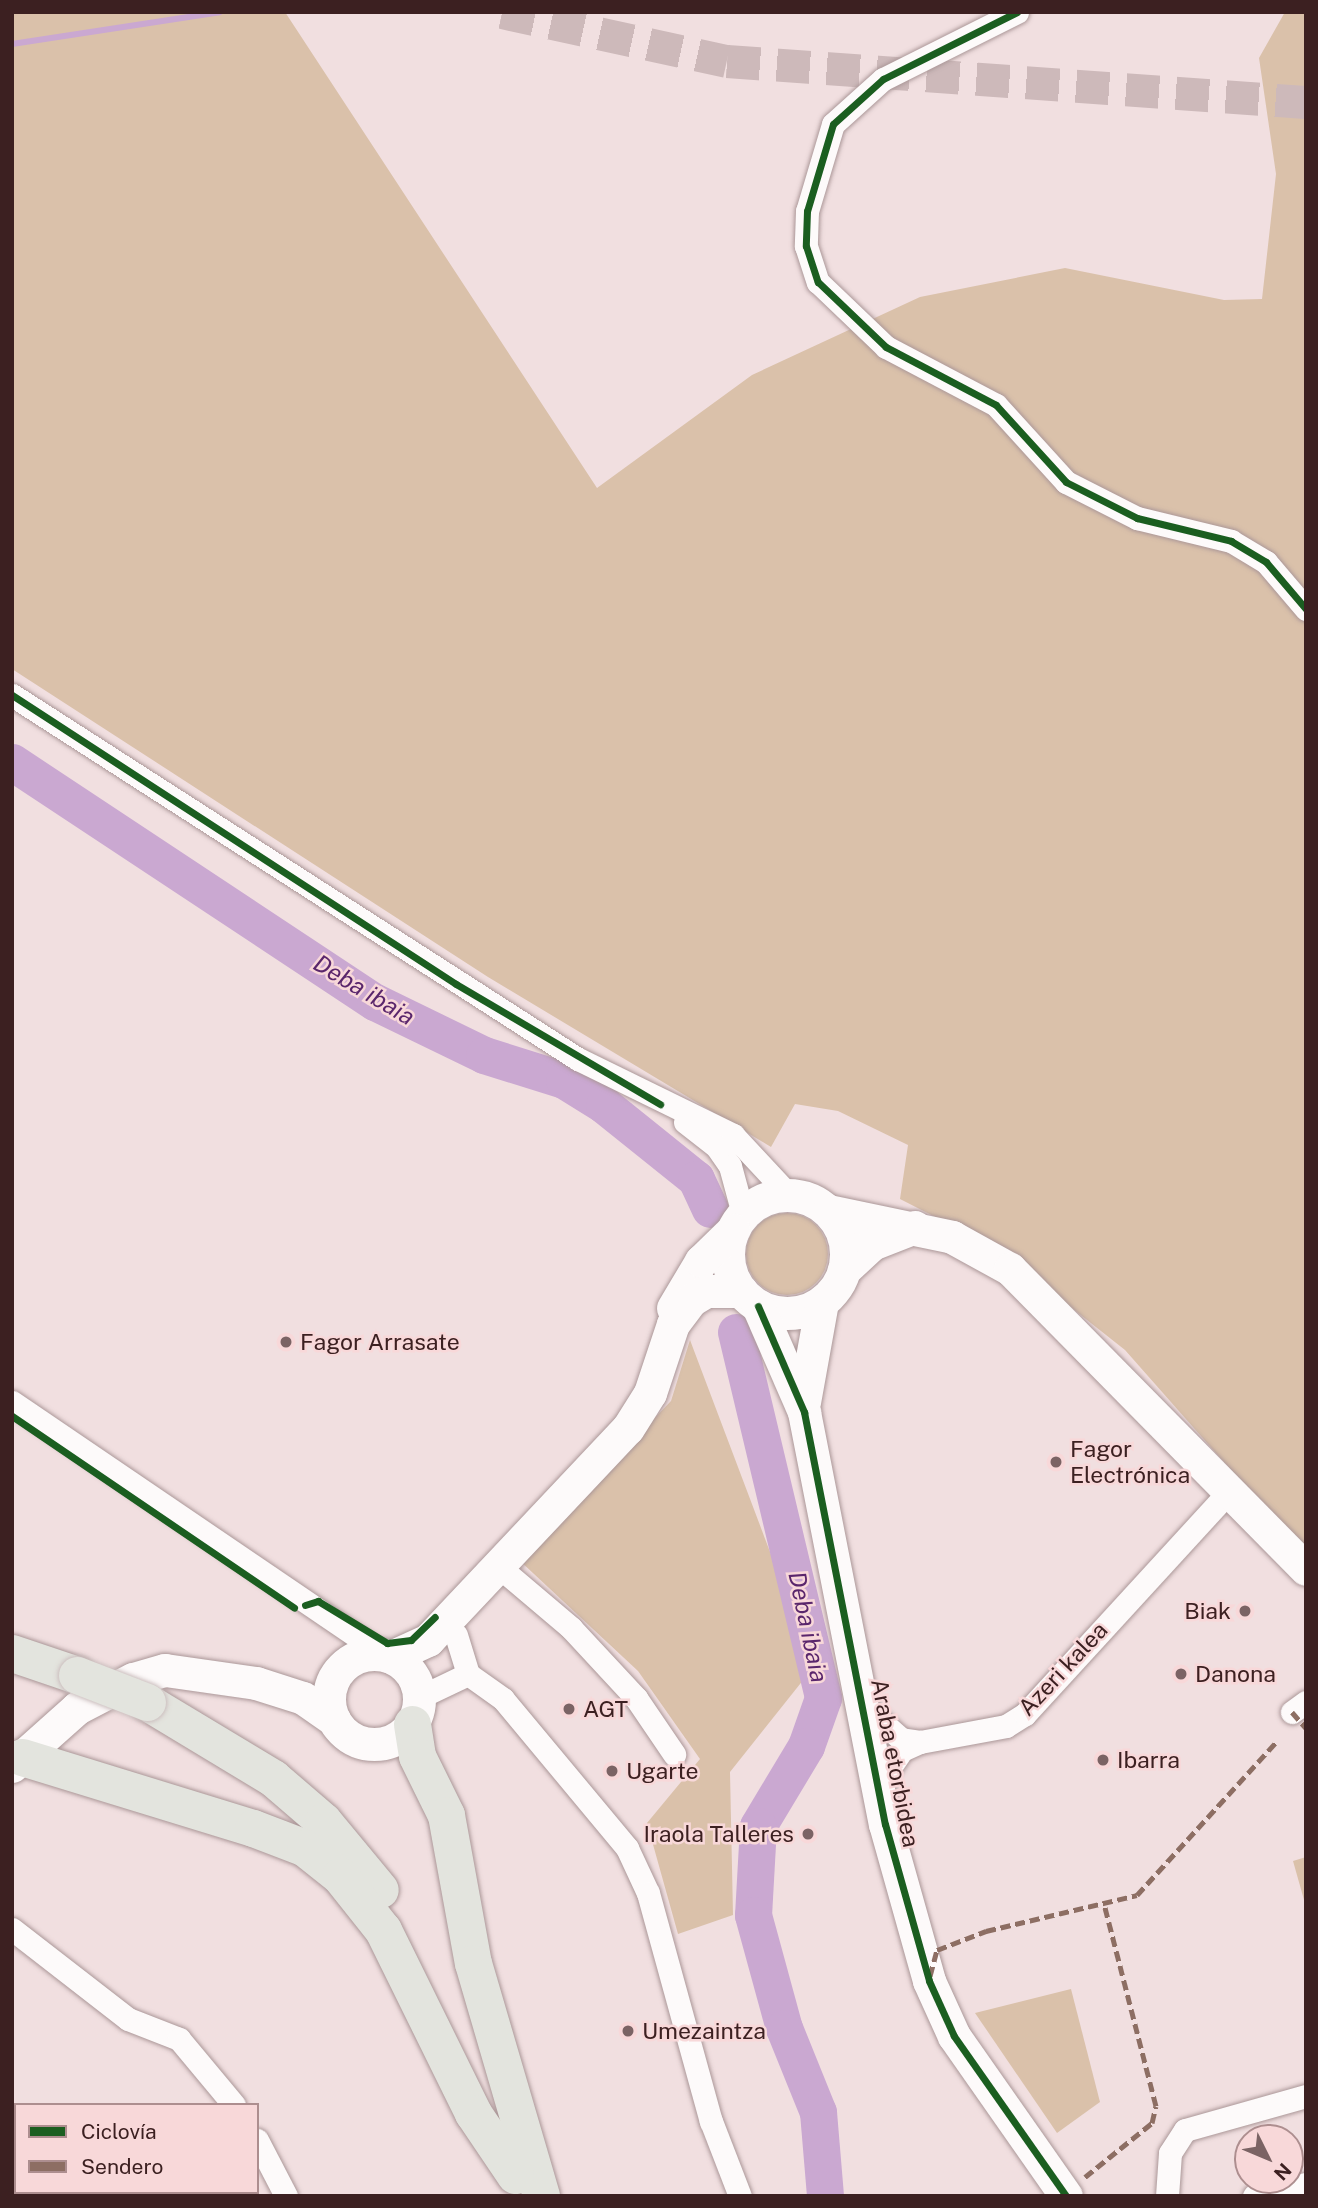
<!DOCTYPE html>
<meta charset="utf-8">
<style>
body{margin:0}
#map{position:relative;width:1318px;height:2208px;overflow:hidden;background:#f1dfe0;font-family:"Public Sans",sans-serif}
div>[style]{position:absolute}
.green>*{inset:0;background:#dac1aa}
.round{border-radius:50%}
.stream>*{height:6px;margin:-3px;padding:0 3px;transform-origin:3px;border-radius:3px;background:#caa8d1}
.river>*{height:37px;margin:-18.5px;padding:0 18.5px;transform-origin:18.5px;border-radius:18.5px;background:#caa8d1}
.secondary-tunnel>*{height:33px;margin-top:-16.5px;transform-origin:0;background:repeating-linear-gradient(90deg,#cdb9ba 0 33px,transparent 0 50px)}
.roads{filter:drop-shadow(0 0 2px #ab9798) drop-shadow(0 0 2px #ab9798)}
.street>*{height:23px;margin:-11.5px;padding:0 11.5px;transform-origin:11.5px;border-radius:11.5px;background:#fdfafa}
.secondary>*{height:33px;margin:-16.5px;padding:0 16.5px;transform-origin:16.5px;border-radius:16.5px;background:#fdfafa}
.secondary>.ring{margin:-16.5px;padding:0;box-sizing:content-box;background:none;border:33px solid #fdfafa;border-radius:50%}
.primary>*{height:37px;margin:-18.5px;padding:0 18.5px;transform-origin:18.5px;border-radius:18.5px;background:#e3e4de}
.bridges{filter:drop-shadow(0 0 2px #ccbfbf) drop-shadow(0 0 2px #ccbfbf)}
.primary-bridge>*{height:37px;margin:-18.5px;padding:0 18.5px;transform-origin:18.5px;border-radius:18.5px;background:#e3e4de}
.quiet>*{height:5px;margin-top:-2.5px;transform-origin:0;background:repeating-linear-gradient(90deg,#8d6e63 0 10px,transparent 0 15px)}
.cycleway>*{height:7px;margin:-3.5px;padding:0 3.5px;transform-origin:3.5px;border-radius:3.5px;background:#1b5e20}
.dots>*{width:19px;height:19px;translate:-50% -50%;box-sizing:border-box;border:4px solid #f8d8d9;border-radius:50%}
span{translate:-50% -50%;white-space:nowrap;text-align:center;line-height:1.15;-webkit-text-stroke:5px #f8d8d9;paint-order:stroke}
.poi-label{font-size:23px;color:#3c2021}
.left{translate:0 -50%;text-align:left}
.right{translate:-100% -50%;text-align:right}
.street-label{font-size:23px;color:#3c2021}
.water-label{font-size:24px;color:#5a266c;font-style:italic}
.frame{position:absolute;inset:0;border:14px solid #3c2021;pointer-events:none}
.legend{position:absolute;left:14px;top:2103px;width:245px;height:91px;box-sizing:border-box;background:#f8d8d9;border:2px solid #ad8e8f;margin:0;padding:9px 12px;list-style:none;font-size:21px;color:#3c2021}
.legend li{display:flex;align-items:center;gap:14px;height:35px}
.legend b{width:35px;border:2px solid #ad8e8f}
.north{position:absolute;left:1234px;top:2124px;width:70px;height:70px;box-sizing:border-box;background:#f8d8d9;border:2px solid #ad8e8f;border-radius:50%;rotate:133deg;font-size:19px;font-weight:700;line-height:28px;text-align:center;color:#3c2021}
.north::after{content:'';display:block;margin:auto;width:24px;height:32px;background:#7b6364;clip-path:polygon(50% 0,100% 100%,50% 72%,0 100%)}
</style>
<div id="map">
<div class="green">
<i style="clip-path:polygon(12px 12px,285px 12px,597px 488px,752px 375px,920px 297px,1065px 268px,1224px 300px,1262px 299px,1276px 174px,1259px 58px,1285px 12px,1306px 12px,1306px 1555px,1125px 1350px,996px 1248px,900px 1199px,908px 1145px,838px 1111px,795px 1104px,771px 1147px,488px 977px,12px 669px)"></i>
<i class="round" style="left:746px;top:1213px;width:82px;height:82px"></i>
<i style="clip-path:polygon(690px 1340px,795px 1618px,804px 1679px,730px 1772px,733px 1915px,678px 1934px,647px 1823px,700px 1759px,638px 1671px,519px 1560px,671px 1401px)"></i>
<i style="clip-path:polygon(1306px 1857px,1306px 1907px,1293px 1861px)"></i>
<i style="clip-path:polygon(1071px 1989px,1100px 2102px,1057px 2133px,975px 2013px)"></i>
</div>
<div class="stream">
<i style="left:12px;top:44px;width:210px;rotate:-8.7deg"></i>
</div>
<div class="river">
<i style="left:12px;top:762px;width:435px;rotate:33.5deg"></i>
<i style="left:375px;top:1002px;width:121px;rotate:25.9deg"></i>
<i style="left:484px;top:1055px;width:84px;rotate:17.4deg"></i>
<i style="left:564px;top:1080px;width:47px;rotate:32deg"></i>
<i style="left:604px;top:1105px;width:118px;rotate:38.8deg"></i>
<i style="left:696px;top:1179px;width:33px;rotate:65deg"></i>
<i style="left:736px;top:1332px;width:376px;rotate:76.6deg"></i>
<i style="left:823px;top:1698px;width:51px;rotate:109.5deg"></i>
<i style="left:806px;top:1746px;width:93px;rotate:121deg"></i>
<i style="left:758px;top:1826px;width:89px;rotate:93.2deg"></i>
<i style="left:753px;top:1915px;width:117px;rotate:74.7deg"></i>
<i style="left:784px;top:2028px;width:91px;rotate:68deg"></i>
<i style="left:818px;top:2112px;width:84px;rotate:85.2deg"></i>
</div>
<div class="secondary-tunnel">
<i style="left:502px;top:12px;width:230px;rotate:12.3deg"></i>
<i style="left:727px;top:61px;width:580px;rotate:4.05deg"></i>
</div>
<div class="roads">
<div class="street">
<i style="left:1017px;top:12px;width:150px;rotate:153.4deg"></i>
<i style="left:883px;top:79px;width:67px;rotate:138deg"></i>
<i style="left:833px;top:124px;width:91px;rotate:106.6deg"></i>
<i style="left:807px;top:211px;width:35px;rotate:92deg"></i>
<i style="left:806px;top:246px;width:38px;rotate:72deg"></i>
<i style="left:818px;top:282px;width:94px;rotate:43.7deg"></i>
<i style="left:886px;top:347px;width:124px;rotate:27.8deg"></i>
<i style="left:996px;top:405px;width:104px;rotate:47.7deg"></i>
<i style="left:1066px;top:482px;width:80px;rotate:26.9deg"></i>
<i style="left:1137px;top:518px;width:97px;rotate:13.7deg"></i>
<i style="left:1231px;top:541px;width:41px;rotate:31deg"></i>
<i style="left:1266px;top:562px;width:62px;rotate:49.6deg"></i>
<i style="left:12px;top:695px;width:673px;rotate:32.75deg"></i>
<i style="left:578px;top:1059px;width:173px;rotate:26.1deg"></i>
<i style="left:733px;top:1135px;width:82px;rotate:47deg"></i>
<i style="left:685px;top:1122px;width:39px;rotate:38deg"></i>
<i style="left:716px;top:1146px;width:24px;rotate:55deg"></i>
<i style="left:730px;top:1166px;width:50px;rotate:74.8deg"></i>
<i style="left:12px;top:1402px;width:452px;rotate:34.2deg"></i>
<i style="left:498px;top:1566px;width:96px;rotate:40.3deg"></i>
<i style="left:571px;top:1628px;width:96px;rotate:47.1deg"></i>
<i style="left:636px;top:1698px;width:68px;rotate:55.8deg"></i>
<i style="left:456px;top:1635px;width:41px;rotate:72.9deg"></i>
<i style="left:468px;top:1674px;width:43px;rotate:35.5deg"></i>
<i style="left:503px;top:1699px;width:194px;rotate:50.2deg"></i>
<i style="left:627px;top:1848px;width:50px;rotate:65deg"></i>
<i style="left:648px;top:1893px;width:237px;rotate:74.6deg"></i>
<i style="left:711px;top:2121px;width:80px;rotate:68.9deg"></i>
<i style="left:420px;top:1697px;width:53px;rotate:-25.6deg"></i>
<i style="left:865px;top:1707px;width:48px;rotate:41.6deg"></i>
<i style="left:901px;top:1739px;width:19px;rotate:9deg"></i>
<i style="left:920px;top:1742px;width:87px;rotate:-10.5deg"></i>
<i style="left:1006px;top:1726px;width:22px;rotate:-32deg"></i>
<i style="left:1025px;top:1714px;width:305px;rotate:-47.5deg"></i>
<i style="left:1292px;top:1712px;width:17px;rotate:-36deg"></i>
<i style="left:878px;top:1785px;width:42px;rotate:-55.6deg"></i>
<i style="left:902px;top:1750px;width:20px;rotate:-24deg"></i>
<i style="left:12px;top:1929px;width:147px;rotate:37.8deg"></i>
<i style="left:128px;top:2019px;width:55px;rotate:21.4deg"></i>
<i style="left:179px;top:2039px;width:86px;rotate:50.2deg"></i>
<i style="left:257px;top:2140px;width:63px;rotate:62.6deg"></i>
<i style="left:1167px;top:2196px;width:43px;rotate:-86deg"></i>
<i style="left:1170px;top:2153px;width:27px;rotate:-57deg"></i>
<i style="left:1185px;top:2130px;width:126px;rotate:-15.7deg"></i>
<i style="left:1254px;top:2196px;width:53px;rotate:-13deg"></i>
</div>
<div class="secondary">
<i class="ring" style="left:728px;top:1195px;width:85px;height:85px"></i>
<i style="left:828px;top:1211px;width:127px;rotate:11.8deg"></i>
<i style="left:952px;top:1237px;width:66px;rotate:28.9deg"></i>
<i style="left:1010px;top:1269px;width:421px;rotate:45.4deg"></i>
<i style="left:844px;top:1270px;width:38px;rotate:-43deg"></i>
<i style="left:872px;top:1244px;width:46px;rotate:-21.6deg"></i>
<i style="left:758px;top:1306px;width:116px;rotate:66.5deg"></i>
<i style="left:804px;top:1412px;width:420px;rotate:78.9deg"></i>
<i style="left:885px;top:1824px;width:163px;rotate:74.3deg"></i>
<i style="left:929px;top:1981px;width:60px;rotate:65.6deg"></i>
<i style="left:954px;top:2036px;width:195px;rotate:55deg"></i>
<i style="left:673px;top:1308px;width:55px;rotate:-59.2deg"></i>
<i style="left:701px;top:1261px;width:45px;rotate:-44.1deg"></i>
<i style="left:804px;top:1402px;width:102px;rotate:-79.8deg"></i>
<i class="ring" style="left:329px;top:1654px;width:57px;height:57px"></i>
<i style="left:391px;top:1657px;width:41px;rotate:-24.7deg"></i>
<i style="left:428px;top:1640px;width:291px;rotate:-46.7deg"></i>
<i style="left:628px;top:1428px;width:41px;rotate:-57.8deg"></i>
<i style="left:650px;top:1393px;width:73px;rotate:-71.6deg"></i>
<i style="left:673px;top:1324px;width:30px;rotate:-53deg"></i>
<i style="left:691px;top:1300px;width:17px;rotate:-31deg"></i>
<i style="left:706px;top:1291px;width:35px"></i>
<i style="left:12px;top:1766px;width:87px;rotate:-41.7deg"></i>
<i style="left:77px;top:1708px;width:63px;rotate:-27.4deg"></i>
<i style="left:133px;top:1679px;width:33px;rotate:-16deg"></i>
<i style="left:165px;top:1670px;width:92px;rotate:8.1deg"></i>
<i style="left:256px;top:1683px;width:49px;rotate:17.7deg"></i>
<i style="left:303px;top:1698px;width:38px;rotate:35deg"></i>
</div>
<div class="primary">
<i style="left:12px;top:1653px;width:69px;rotate:18.7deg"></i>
<i style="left:147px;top:1702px;width:147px;rotate:31.1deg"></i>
<i style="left:273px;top:1778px;width:66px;rotate:40.7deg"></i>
<i style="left:323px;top:1821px;width:89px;rotate:50.4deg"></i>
<i style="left:412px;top:1724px;width:32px;rotate:81deg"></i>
<i style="left:417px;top:1756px;width:66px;rotate:63.8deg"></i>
<i style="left:446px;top:1815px;width:150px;rotate:79.7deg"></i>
<i style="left:473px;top:1963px;width:243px;rotate:73.7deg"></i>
<i style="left:22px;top:1757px;width:242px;rotate:17.1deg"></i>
<i style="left:253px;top:1828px;width:56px;rotate:21deg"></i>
<i style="left:305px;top:1848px;width:45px;rotate:38.7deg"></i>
<i style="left:340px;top:1876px;width:69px;rotate:51.5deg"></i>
<i style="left:383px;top:1930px;width:204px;rotate:63.8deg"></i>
<i style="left:473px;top:2113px;width:75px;rotate:55.9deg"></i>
</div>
</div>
<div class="bridges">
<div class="primary-bridge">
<i style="left:77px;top:1675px;width:75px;rotate:21.1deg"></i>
</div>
</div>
<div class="quiet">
<i style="left:1292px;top:1712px;width:21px;rotate:49deg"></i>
<i style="left:930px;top:1976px;width:27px;rotate:-75deg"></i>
<i style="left:937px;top:1950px;width:53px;rotate:-21.2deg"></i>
<i style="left:986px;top:1931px;width:155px;rotate:-13.4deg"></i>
<i style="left:1137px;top:1895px;width:207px;rotate:-47.7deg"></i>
<i style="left:1085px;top:2177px;width:86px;rotate:-38.9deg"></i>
<i style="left:1152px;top:2123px;width:17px;rotate:-77deg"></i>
<i style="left:1156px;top:2106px;width:209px;rotate:-104.4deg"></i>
</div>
<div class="cycleway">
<i style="left:1017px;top:12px;width:150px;rotate:153.4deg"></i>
<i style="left:883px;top:79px;width:67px;rotate:138deg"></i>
<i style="left:833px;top:124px;width:91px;rotate:106.6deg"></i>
<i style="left:807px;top:211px;width:35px;rotate:92deg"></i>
<i style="left:806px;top:246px;width:38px;rotate:72deg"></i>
<i style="left:818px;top:282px;width:94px;rotate:43.7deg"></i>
<i style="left:886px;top:347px;width:124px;rotate:27.8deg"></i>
<i style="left:996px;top:405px;width:104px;rotate:47.7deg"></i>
<i style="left:1066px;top:482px;width:80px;rotate:26.9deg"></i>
<i style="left:1137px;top:518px;width:97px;rotate:13.7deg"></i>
<i style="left:1231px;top:541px;width:41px;rotate:31deg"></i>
<i style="left:1266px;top:562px;width:62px;rotate:49.6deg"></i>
<i style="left:12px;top:695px;width:530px;rotate:33.06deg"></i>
<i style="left:456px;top:984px;width:237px;rotate:30.5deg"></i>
<i style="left:758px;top:1306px;width:116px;rotate:66.5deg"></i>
<i style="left:804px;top:1412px;width:420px;rotate:78.9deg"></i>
<i style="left:885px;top:1824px;width:163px;rotate:74.3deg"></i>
<i style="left:929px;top:1981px;width:60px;rotate:65.6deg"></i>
<i style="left:954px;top:2036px;width:195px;rotate:55deg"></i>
<i style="left:12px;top:1416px;width:341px;rotate:34.2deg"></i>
<i style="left:305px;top:1605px;width:14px;rotate:-17deg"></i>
<i style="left:318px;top:1601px;width:81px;rotate:31.3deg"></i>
<i style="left:387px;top:1643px;width:24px;rotate:-7deg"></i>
<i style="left:411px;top:1640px;width:33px;rotate:-44deg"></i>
</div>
<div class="dots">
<i style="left:286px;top:1342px;background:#7b6364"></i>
<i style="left:1056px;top:1462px;background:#7b6364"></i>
<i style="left:1245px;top:1611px;background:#7b6364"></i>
<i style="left:1181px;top:1674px;background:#7b6364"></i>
<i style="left:569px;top:1709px;background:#7b6364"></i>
<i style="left:1103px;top:1760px;background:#7b6364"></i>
<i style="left:612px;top:1771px;background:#7b6364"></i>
<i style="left:808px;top:1834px;background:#7b6364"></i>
<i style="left:628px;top:2031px;background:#7b6364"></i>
</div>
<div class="poi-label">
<span class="left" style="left:300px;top:1342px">Fagor Arrasate</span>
<span class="left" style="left:1070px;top:1462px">Fagor<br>Electrónica</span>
<span class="right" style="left:1231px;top:1611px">Biak</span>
<span class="left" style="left:1195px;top:1674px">Danona</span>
<span class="left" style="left:583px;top:1709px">AGT</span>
<span class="left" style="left:1117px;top:1760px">Ibarra</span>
<span class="left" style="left:626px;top:1771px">Ugarte</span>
<span class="right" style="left:794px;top:1834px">Iraola Talleres</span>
<span class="left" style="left:642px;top:2031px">Umezaintza</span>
</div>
<div class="street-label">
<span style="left:1063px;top:1669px;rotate:-47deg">Azeri kalea</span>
<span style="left:895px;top:1763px;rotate:79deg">Araba etorbidea</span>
</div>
<div class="water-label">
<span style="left:364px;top:990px;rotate:31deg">Deba ibaia</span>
<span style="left:808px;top:1627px;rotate:78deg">Deba ibaia</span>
</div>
<div class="frame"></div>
<ul class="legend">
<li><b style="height:9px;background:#1b5e20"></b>Ciclovía</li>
<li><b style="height:9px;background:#8d6e63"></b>Sendero</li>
</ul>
<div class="north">N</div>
</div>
